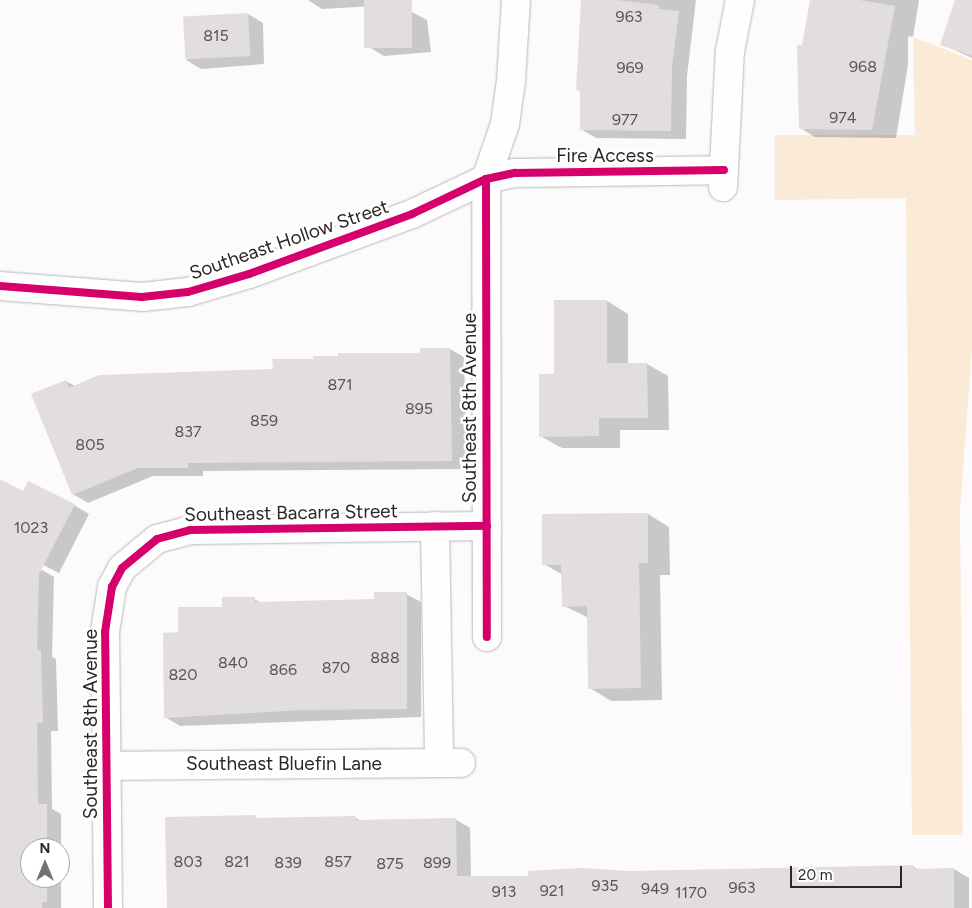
<!DOCTYPE html>
<style>
body{margin:0}
#map{position:relative;width:972px;height:908px;overflow:hidden;background:#fcfafa;font-family:Figtree,sans-serif}
div>[style]{position:absolute}
.green>*{inset:0;background:#fbead6}
.shadow>*{inset:0;background:#0003}
.building>*{inset:0;background:#e2dede;transform-origin:0 0}
.roads{filter:drop-shadow(0 0 1px #bbb7b7) drop-shadow(0 0 1px #bbb7b7)}
.minor>*{height:28px;margin:-14px;padding:0 14px;transform-origin:14px;border-radius:14px;background:#fffefe}
.cycleway>*{height:8px;margin:-4px;padding:0 4px;transform-origin:4px;border-radius:4px;background:#d6006c}
span{translate:-50% -50%;white-space:nowrap;text-align:center;line-height:1.15;-webkit-text-stroke:5px #fff;paint-order:stroke}
.number-label{font-size:16px;color:#5a5452}
.number-label span{-webkit-text-stroke-width:0}
.street-label{font-size:19px;color:#2c2624}
.north{position:absolute;left:20px;top:838px;width:50px;height:50px;box-sizing:border-box;background:#fff;border:1px solid #aba8a7;border-radius:50%;rotate:0deg;font-size:14px;font-weight:700;line-height:20px;text-align:center;color:#2c2624}
.north::after{content:'';display:block;margin:auto;width:18px;height:22px;background:#75706f;clip-path:polygon(50% 0,100% 100%,50% 72%,0 100%)}
.scale{position:absolute;left:790px;top:866px;width:112px;height:22px;box-sizing:border-box;border:2px solid #2c2624;border-top:0;padding-left:6px;font-size:15px;line-height:18px;white-space:nowrap;color:#2c2624;-webkit-text-stroke:4px #fff;paint-order:stroke}
</style>
<div id="map">
<div class="green">
<i style="clip-path:polygon(913px 37px,972px 60px,972px 349px,960px 509px,963px 835px,912px 835px,906px 198px,775px 200px,775px 135px,915px 135px)"></i>
</div>
<div class="shadow">
<i style="clip-path:polygon(308px 0,393px 0,393px 5px,322px 9px)"></i>
<i style="clip-path:polygon(583px 0,696px 0,687px 76px,686px 139px,596px 138px,581px 129px,581px 92px,577px 89px)"></i>
<i style="clip-path:polygon(812px 0,919px 0,913px 37px,908px 36px,908px 65px,896px 138px,815px 137px,800px 128px,803px 46px)"></i>
<i style="clip-path:polygon(957px 0,972px 0,972px 58px,941px 44px)"></i>
<i style="clip-path:polygon(412px 12px,427px 20px,431px 52px,384px 56px,369px 47px)"></i>
<i style="clip-path:polygon(248px 14px,263px 23px,264px 64px,201px 69px,186px 60px)"></i>
<i style="clip-path:polygon(607px 301px,628px 314px,628px 364px,647px 364px,668px 376px,669px 430px,620px 430px,620px 448px,562px 448px,540px 436px,555px 375px)"></i>
<i style="clip-path:polygon(450px 349px,464px 357px,467px 469px,203px 471px,203px 476px,153px 476px,88px 503px,73px 494px,66px 381px,75px 386px,274px 370px)"></i>
<i style="clip-path:polygon(0 480px,24px 492px,74px 505px,89px 514px,59px 573px,0 543px)"></i>
<i style="clip-path:polygon(648px 514px,669px 527px,670px 575px,660px 575px,662px 700px,611px 701px,590px 688px,589px 618px,564px 606px,563px 575px,544px 564px)"></i>
<i style="clip-path:polygon(evenodd,0 567px,39px 568px,54px 577px,52px 657px,56px 659px,58px 731px,51px 731px,52px 809px,61px 814px,61px 908px,0 908px,0 567px,30px 848px,60px 848px,60px 878px,30px 878px,30px 848px)"></i>
<i style="clip-path:polygon(406px 594px,421px 602px,421px 717px,180px 726px,165px 717px,179px 634px,223px 609px,254px 599px,263px 604px,375px 600px)"></i>
<i style="clip-path:polygon(166px 818px,356px 818px,362px 821px,455px 819px,470px 828px,471px 877px,914px 867px,919px 870px,954px 869px,969px 878px,969px 908px,168px 908px)"></i>
</div>
<div class="building">
<i style="left:364px;top:0;width:48px;height:48px"></i>
<i style="clip-path:polygon(581px 0,617px 0,659px 5px,659px 9px,679px 11px,672px 67px,671px 131px,580px 130px,580px 90px,576px 90px)"></i>
<i style="clip-path:polygon(810px 0,859px 0,895px 6px,872px 130px,799px 129px,797px 45px,802px 45px)"></i>
<i style="clip-path:polygon(955px 0,972px 0,972px 56px,940px 45px)"></i>
<i style="left:248px;top:13px;width:43px;height:65px;rotate:87deg"></i>
<i style="clip-path:polygon(554px 300px,607px 300px,607px 363px,647px 363px,648px 418px,599px 418px,599px 436px,539px 437px,539px 374px,554px 374px)"></i>
<i style="clip-path:polygon(420px 348px,450px 348px,452px 461px,188px 463px,188px 468px,138px 468px,72px 495px,31px 394px,66px 380px,69px 388px,99px 375px,273px 369px,272px 359px,313px 359px,313px 356px,338px 356px,338px 353px,420px 353px)"></i>
<i style="clip-path:polygon(0 479px,23px 491px,28px 481px,75px 504px,39px 574px,37px 650px,41px 650px,43px 723px,37px 723px,38px 804px,47px 804px,47px 848px,30px 848px,30px 878px,47px 878px,47px 902px,42px 902px,42px 908px,0 908px)"></i>
<i style="clip-path:polygon(648px 513px,648px 563px,639px 563px,641px 688px,588px 689px,587px 606px,562px 607px,561px 565px,542px 565px,542px 514px)"></i>
<i style="clip-path:polygon(374px 592px,407px 592px,407px 709px,303px 710px,164px 718px,163px 633px,178px 632px,178px 607px,222px 607px,222px 597px,255px 597px,255px 602px,374px 599px)"></i>
<i style="clip-path:polygon(256px 815px,256px 818px,356px 816px,356px 820px,456px 818px,457px 876px,528px 876px,528px 871px,582px 868px,629px 871px,914px 865px,914px 869px,954px 868px,954px 908px,167px 908px,165px 817px)"></i>
</div>
<div class="roads">
<div class="minor">
<i style="left:723px;top:187px;width:136px;rotate:-87.1deg"></i>
<i style="left:730px;top:51px;width:52px;rotate:-78.9deg"></i>
<i style="left:0;top:286px;width:142px;rotate:4.4deg"></i>
<i style="left:142px;top:297px;width:46px;rotate:-6.2deg"></i>
<i style="left:188px;top:292px;width:64px;rotate:-16.4deg"></i>
<i style="left:249px;top:274px;width:174px;rotate:-20.2deg"></i>
<i style="left:412px;top:214px;width:82px;rotate:-25.3deg"></i>
<i style="left:486px;top:179px;width:30px;rotate:-12deg"></i>
<i style="left:515px;top:173px;width:209px;rotate:-0.8deg"></i>
<i style="left:435px;top:526px;width:237px;rotate:89deg"></i>
<i style="left:487px;top:637px;width:458px;rotate:-90.1deg"></i>
<i style="left:486px;top:179px;width:58px;rotate:-70.9deg"></i>
<i style="left:505px;top:124px;width:43px;rotate:-82.1deg"></i>
<i style="left:511px;top:81px;width:81px;rotate:-86.5deg"></i>
<i style="left:107px;top:766px;width:354px;rotate:-0.5deg"></i>
<i style="left:108px;top:908px;width:276px;rotate:-90.6deg"></i>
<i style="left:105px;top:632px;width:46px;rotate:-81.2deg"></i>
<i style="left:112px;top:587px;width:21px;rotate:-62deg"></i>
<i style="left:122px;top:568px;width:45px;rotate:-39.6deg"></i>
<i style="left:157px;top:539px;width:34px;rotate:-15deg"></i>
<i style="left:190px;top:530px;width:297px;rotate:-0.8deg"></i>
</div>
</div>
<div class="cycleway">
<i style="left:486px;top:179px;width:458px;rotate:89.9deg"></i>
<i style="left:0;top:286px;width:142px;rotate:4.4deg"></i>
<i style="left:142px;top:297px;width:46px;rotate:-6.2deg"></i>
<i style="left:188px;top:292px;width:64px;rotate:-16.4deg"></i>
<i style="left:249px;top:274px;width:174px;rotate:-20.2deg"></i>
<i style="left:412px;top:214px;width:82px;rotate:-25.3deg"></i>
<i style="left:486px;top:179px;width:30px;rotate:-12deg"></i>
<i style="left:515px;top:173px;width:209px;rotate:-0.8deg"></i>
<i style="left:108px;top:908px;width:276px;rotate:-90.6deg"></i>
<i style="left:105px;top:632px;width:46px;rotate:-81.2deg"></i>
<i style="left:112px;top:587px;width:21px;rotate:-62deg"></i>
<i style="left:122px;top:568px;width:45px;rotate:-39.6deg"></i>
<i style="left:157px;top:539px;width:34px;rotate:-15deg"></i>
<i style="left:190px;top:530px;width:297px;rotate:-0.8deg"></i>
</div>
<div class="number-label">
<span style="left:629px;top:17px">963</span>
<span style="left:216px;top:36px">815</span>
<span style="left:863px;top:67px">968</span>
<span style="left:630px;top:68px">969</span>
<span style="left:843px;top:118px">974</span>
<span style="left:625px;top:120px">977</span>
<span style="left:340px;top:385px">871</span>
<span style="left:419px;top:409px">895</span>
<span style="left:264px;top:421px">859</span>
<span style="left:188px;top:432px">837</span>
<span style="left:90px;top:445px">805</span>
<span style="left:31px;top:528px">1023</span>
<span style="left:385px;top:658px">888</span>
<span style="left:233px;top:663px">840</span>
<span style="left:336px;top:668px">870</span>
<span style="left:283px;top:670px">866</span>
<span style="left:183px;top:675px">820</span>
<span style="left:188px;top:862px">803</span>
<span style="left:237px;top:862px">821</span>
<span style="left:338px;top:862px">857</span>
<span style="left:288px;top:863px">839</span>
<span style="left:437px;top:863px">899</span>
<span style="left:390px;top:864px">875</span>
<span style="left:605px;top:886px">935</span>
<span style="left:742px;top:888px">963</span>
<span style="left:655px;top:889px">949</span>
<span style="left:552px;top:891px">921</span>
<span style="left:504px;top:892px">913</span>
<span style="left:691px;top:893px">1170</span>
</div>
<div class="street-label">
<span style="left:605px;top:156px">Fire Access</span>
<span style="left:289px;top:240px;rotate:-19deg">Southeast Hollow Street</span>
<span style="left:470px;top:408px;rotate:-90deg">Southeast 8th Avenue</span>
<span style="left:291px;top:513px;rotate:-1deg">Southeast Bacarra Street</span>
<span style="left:91px;top:724px;rotate:-90deg">Southeast 8th Avenue</span>
<span style="left:284px;top:764px">Southeast Bluefin Lane</span>
</div>
<div class="north">N</div>
<div class="scale">20 m</div>
</div>
